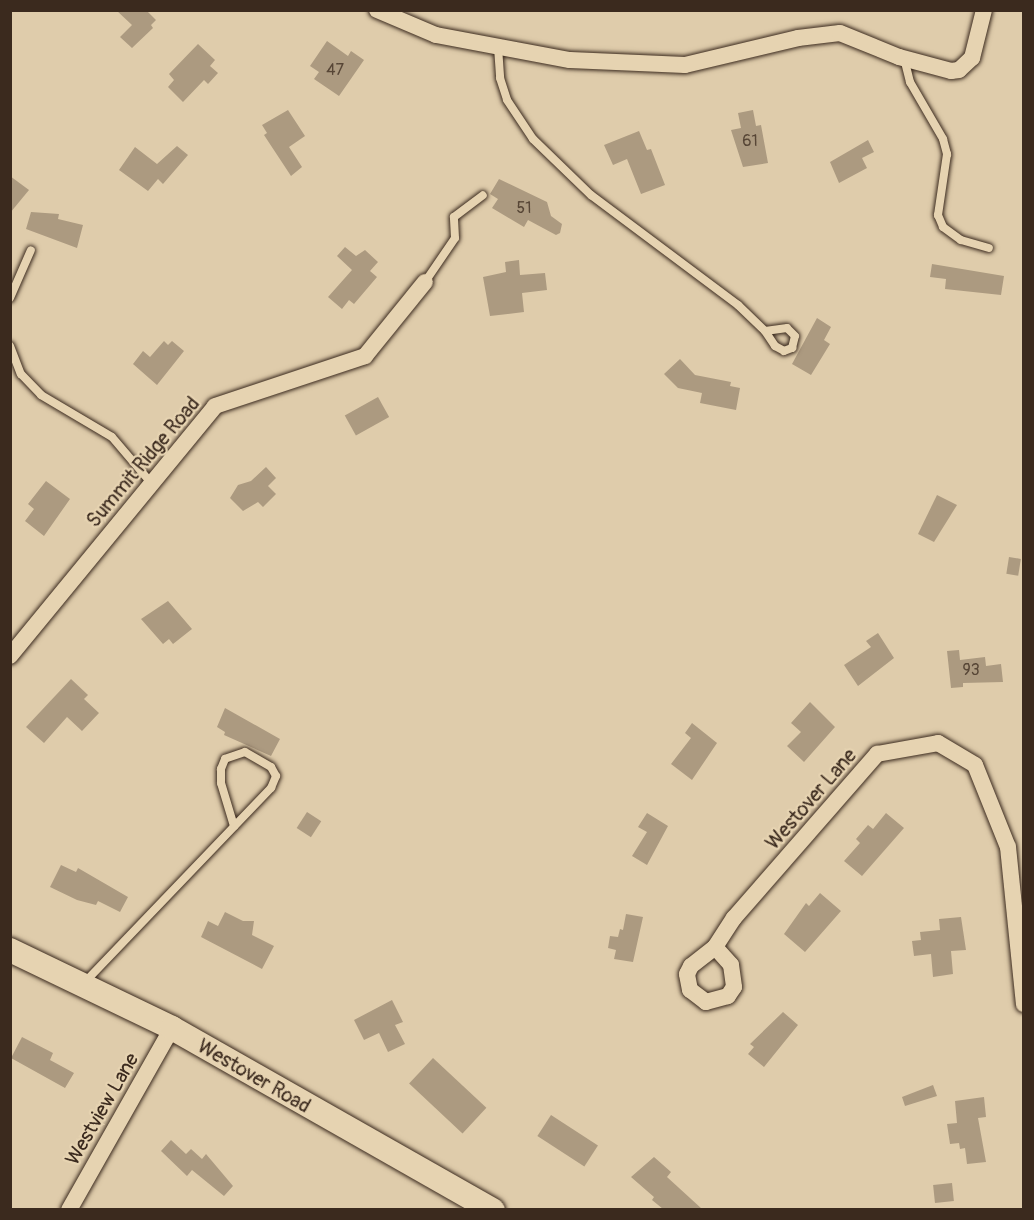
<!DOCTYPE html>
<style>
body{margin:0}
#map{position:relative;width:1034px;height:1220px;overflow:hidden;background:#dfccab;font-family:Pangolin,sans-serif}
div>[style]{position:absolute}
.building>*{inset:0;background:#ac9a80;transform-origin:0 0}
.roads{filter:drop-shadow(0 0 2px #3b2a1e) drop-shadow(0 0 2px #3b2a1e)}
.lane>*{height:8px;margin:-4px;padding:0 4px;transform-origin:4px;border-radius:4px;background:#e6d3b1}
.street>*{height:16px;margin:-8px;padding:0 8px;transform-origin:8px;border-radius:8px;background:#e6d3b1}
.secondary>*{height:24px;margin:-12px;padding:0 12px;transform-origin:12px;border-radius:12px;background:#e6d3b1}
span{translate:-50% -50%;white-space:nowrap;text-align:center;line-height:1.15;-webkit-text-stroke:4.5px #e6d3b1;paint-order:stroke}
.number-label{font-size:16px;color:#574636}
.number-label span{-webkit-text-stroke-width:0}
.street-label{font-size:20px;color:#3b2a1e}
.frame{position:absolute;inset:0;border:12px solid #3b2a1e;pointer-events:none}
</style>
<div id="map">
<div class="building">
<i style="clip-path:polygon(116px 10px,146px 10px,156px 20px,151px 25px,153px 28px,132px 48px,120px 37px,132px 25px)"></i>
<i style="clip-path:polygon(327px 41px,348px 56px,351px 51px,364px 60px,339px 96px,314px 79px,319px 72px,310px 66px)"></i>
<i style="clip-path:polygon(198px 44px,215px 60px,210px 66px,218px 73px,208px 84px,204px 80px,183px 102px,168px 87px,174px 80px,169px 74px)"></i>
<i style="clip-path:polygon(288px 110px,305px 136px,289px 147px,302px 167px,291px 176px,264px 135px,267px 133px,262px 125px)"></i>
<i style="clip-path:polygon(753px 110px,756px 126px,761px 125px,768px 163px,743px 167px,731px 130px,741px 128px,738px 113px)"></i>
<i style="clip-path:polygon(639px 131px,647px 150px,651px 149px,665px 185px,641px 194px,627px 159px,613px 165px,604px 145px)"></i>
<i style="clip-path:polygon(868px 140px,874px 152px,862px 158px,867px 168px,839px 183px,830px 162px)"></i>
<i style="clip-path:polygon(177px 146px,188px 155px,163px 184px,158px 179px,148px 191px,119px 170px,135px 147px,157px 164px)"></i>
<i style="clip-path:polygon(10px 176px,29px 190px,10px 213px)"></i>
<i style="clip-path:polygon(499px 179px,547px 202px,551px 216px,562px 224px,560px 233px,556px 235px,528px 220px,524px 227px,492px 208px,498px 199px,490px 194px)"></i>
<i style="clip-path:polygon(31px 212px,59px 214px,58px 219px,83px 225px,77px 248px,26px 229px)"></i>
<i style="clip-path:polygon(345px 247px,356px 256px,365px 250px,378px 262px,370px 271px,377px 277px,354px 304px,349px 300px,342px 309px,328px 297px,352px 270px,337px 256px)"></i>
<i style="clip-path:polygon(519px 260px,520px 275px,545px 273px,547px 290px,522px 293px,524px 312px,490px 316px,483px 277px,506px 272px,505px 262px)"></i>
<i style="clip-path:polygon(932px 264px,1004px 276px,1001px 295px,945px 289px,946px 279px,930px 277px)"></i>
<i style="clip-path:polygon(817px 318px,831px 327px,824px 340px,830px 344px,811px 375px,792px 364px)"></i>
<i style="clip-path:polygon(164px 341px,168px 345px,172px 341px,184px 351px,157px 385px,133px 364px,143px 351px,150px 357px)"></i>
<i style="clip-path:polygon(680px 359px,695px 375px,731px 382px,730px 386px,740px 388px,736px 410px,700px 403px,702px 393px,678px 388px,664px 374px)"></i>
<i style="left:378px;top:397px;width:23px;height:38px;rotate:61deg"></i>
<i style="clip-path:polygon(266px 467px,276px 478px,268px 486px,276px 494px,263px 507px,258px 502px,243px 511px,230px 498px,238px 485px,251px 481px)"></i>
<i style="clip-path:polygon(46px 481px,70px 499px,44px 536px,25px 521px,34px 509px,28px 504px)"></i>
<i style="clip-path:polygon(937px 495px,957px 505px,934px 542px,918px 534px)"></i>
<i style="left:1009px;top:557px;width:12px;height:17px;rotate:9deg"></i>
<i style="clip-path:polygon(168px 601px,192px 629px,173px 644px,169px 639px,163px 644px,141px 619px)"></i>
<i style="clip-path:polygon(878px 633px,894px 658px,858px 686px,844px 665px,871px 647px,866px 641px)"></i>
<i style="clip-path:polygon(959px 650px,960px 660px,985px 657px,986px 666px,1001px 664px,1003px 682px,963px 683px,963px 687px,951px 688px,947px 651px)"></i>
<i style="clip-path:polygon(71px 679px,88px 695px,84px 699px,99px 713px,82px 731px,67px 717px,44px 743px,26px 727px)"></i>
<i style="clip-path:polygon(810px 702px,835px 727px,804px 762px,787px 746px,801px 732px,791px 723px)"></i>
<i style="clip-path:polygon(225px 708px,280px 739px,271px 756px,224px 735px,225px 732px,217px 727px)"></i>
<i style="clip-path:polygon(692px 723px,717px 743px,692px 780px,671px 764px,691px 738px,685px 733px)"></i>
<i style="left:307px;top:812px;width:17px;height:19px;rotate:33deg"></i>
<i style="clip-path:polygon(647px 813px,668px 826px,647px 865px,632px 856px,647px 832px,638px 827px)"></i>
<i style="clip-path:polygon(886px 813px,904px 828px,862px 876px,844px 861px,860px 843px,856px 839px,868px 825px,873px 829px)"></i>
<i style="clip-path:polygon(61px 865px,76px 872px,78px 868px,128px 897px,120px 912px,98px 901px,96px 905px,77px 900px,50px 887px)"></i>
<i style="clip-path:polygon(820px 893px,841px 911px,805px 952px,784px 934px,806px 903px,809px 906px)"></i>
<i style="clip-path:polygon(225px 912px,243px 921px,254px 921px,252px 935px,274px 946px,262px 969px,201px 937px,208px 921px,218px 926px)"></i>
<i style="clip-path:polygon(626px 914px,643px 917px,633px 962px,614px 959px,616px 950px,608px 948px,610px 936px,618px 937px,620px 929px,623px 930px)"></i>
<i style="clip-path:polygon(961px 917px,966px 950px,951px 951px,953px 974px,933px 977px,931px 954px,914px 956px,912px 941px,921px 940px,920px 932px,940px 930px,939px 919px)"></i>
<i style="clip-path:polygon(392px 1000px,403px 1022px,395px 1025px,405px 1044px,388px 1052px,379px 1033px,364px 1040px,354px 1020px)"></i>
<i style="clip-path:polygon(783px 1012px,798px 1025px,764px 1067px,748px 1054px,754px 1047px,750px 1044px)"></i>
<i style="clip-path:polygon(22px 1037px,53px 1053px,50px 1060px,74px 1073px,65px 1088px,11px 1058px)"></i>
<i style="left:433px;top:1058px;width:73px;height:35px;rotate:43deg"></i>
<i style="clip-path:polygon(933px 1085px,937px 1096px,905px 1106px,902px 1097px)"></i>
<i style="clip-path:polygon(984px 1097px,986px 1117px,978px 1118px,986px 1162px,967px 1164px,965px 1148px,960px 1149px,959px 1143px,950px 1144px,947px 1124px,957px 1123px,955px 1101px)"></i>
<i style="left:551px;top:1115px;width:56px;height:25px;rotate:33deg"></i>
<i style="clip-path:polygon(171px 1140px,186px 1154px,191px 1149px,202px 1159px,206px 1154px,233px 1186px,224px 1196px,192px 1170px,187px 1176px,161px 1151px)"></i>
<i style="clip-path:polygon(654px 1157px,671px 1172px,667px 1177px,702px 1209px,663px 1209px,652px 1200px,654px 1197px,631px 1177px)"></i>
<i style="left:952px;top:1183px;width:18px;height:19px;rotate:84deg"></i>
</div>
<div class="roads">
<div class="lane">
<i style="left:498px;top:47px;width:31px;rotate:86deg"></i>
<i style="left:500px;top:78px;width:23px;rotate:72deg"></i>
<i style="left:507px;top:100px;width:47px;rotate:56.3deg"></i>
<i style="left:533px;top:139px;width:81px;rotate:44deg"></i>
<i style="left:591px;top:195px;width:184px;rotate:36.8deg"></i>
<i style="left:738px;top:305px;width:37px;rotate:44deg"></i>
<i style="left:765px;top:331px;width:18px;rotate:56deg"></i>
<i style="left:775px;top:346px;width:10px;rotate:29deg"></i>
<i style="left:784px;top:351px;width:9px;rotate:-21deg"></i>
<i style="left:792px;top:348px;width:12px;rotate:-76deg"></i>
<i style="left:795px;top:336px;width:11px;rotate:-135deg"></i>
<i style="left:787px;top:328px;width:22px;rotate:172deg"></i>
<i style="left:904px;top:58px;width:25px;rotate:76deg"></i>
<i style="left:910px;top:82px;width:66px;rotate:59.9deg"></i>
<i style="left:943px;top:139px;width:16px;rotate:75deg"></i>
<i style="left:947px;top:154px;width:62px;rotate:98.4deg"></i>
<i style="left:938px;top:215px;width:13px;rotate:67deg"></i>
<i style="left:943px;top:227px;width:22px;rotate:36deg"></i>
<i style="left:961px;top:240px;width:29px;rotate:16deg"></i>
<i style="left:425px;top:282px;width:53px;rotate:-55.7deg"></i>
<i style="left:455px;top:238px;width:21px;rotate:-93deg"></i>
<i style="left:454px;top:217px;width:36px;rotate:-37deg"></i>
<i style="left:10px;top:298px;width:52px;rotate:-66.4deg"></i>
<i style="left:10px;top:346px;width:30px;rotate:69deg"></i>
<i style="left:21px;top:374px;width:29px;rotate:46deg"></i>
<i style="left:41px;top:395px;width:82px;rotate:30.6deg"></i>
<i style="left:112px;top:437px;width:62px;rotate:49.6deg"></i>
<i style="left:85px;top:982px;width:269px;rotate:-46.2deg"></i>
<i style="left:271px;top:788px;width:13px;rotate:-67deg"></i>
<i style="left:276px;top:776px;width:10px;rotate:-119deg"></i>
<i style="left:271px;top:767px;width:30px;rotate:-150deg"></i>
<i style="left:245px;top:752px;width:21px;rotate:161deg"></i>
<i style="left:225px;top:759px;width:11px;rotate:112deg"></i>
<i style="left:221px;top:769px;width:14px;rotate:90deg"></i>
<i style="left:221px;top:783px;width:45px;rotate:73.2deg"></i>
</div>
<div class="street">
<i style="left:377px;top:10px;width:64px;rotate:23deg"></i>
<i style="left:436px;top:35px;width:136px;rotate:10.6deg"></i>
<i style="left:570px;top:60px;width:115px;rotate:2.5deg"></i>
<i style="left:685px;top:65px;width:116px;rotate:-13.4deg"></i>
<i style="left:798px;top:38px;width:42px;rotate:-6.8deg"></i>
<i style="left:840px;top:33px;width:64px;rotate:22.1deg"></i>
<i style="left:899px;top:57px;width:54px;rotate:15.1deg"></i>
<i style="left:951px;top:71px;width:8px;rotate:-7deg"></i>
<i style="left:959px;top:70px;width:18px;rotate:-43deg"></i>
<i style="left:972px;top:58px;width:49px;rotate:-76deg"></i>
<i style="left:10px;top:656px;width:323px;rotate:-50.6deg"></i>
<i style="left:215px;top:406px;width:158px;rotate:-18.4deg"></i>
<i style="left:365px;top:356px;width:95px;rotate:-51deg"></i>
<i style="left:715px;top:947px;width:24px;rotate:48deg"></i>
<i style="left:731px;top:965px;width:22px;rotate:82deg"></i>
<i style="left:734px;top:987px;width:11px;rotate:124deg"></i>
<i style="left:728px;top:996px;width:23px;rotate:165deg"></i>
<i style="left:706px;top:1002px;width:20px;rotate:-143deg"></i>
<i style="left:690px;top:990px;width:16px;rotate:-101deg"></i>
<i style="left:687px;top:974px;width:9px;rotate:-63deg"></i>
<i style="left:691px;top:966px;width:31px;rotate:-38deg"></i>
<i style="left:715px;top:947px;width:35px;rotate:-57deg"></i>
<i style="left:734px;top:918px;width:218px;rotate:-48.9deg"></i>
<i style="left:877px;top:754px;width:62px;rotate:-10.2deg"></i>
<i style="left:938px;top:743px;width:43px;rotate:30.7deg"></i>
<i style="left:975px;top:765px;width:88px;rotate:68.1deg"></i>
<i style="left:1008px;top:847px;width:158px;rotate:84.2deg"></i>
<i style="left:69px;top:1210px;width:209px;rotate:-60.5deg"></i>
</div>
<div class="secondary">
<i style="left:10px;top:950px;width:180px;rotate:25.7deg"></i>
<i style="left:172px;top:1028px;width:369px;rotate:29.6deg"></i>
</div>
</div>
<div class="number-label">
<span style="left:335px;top:70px">47</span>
<span style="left:750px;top:141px">61</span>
<span style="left:524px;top:208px">51</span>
<span style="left:971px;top:670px">93</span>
</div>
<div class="street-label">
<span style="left:143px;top:462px;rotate:-50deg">Summit Ridge Road</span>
<span style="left:811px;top:799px;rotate:-49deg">Westover Lane</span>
<span style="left:254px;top:1076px;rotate:30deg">Westover Road</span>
<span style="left:102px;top:1109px;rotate:-60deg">Westview Lane</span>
</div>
<div class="frame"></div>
</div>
